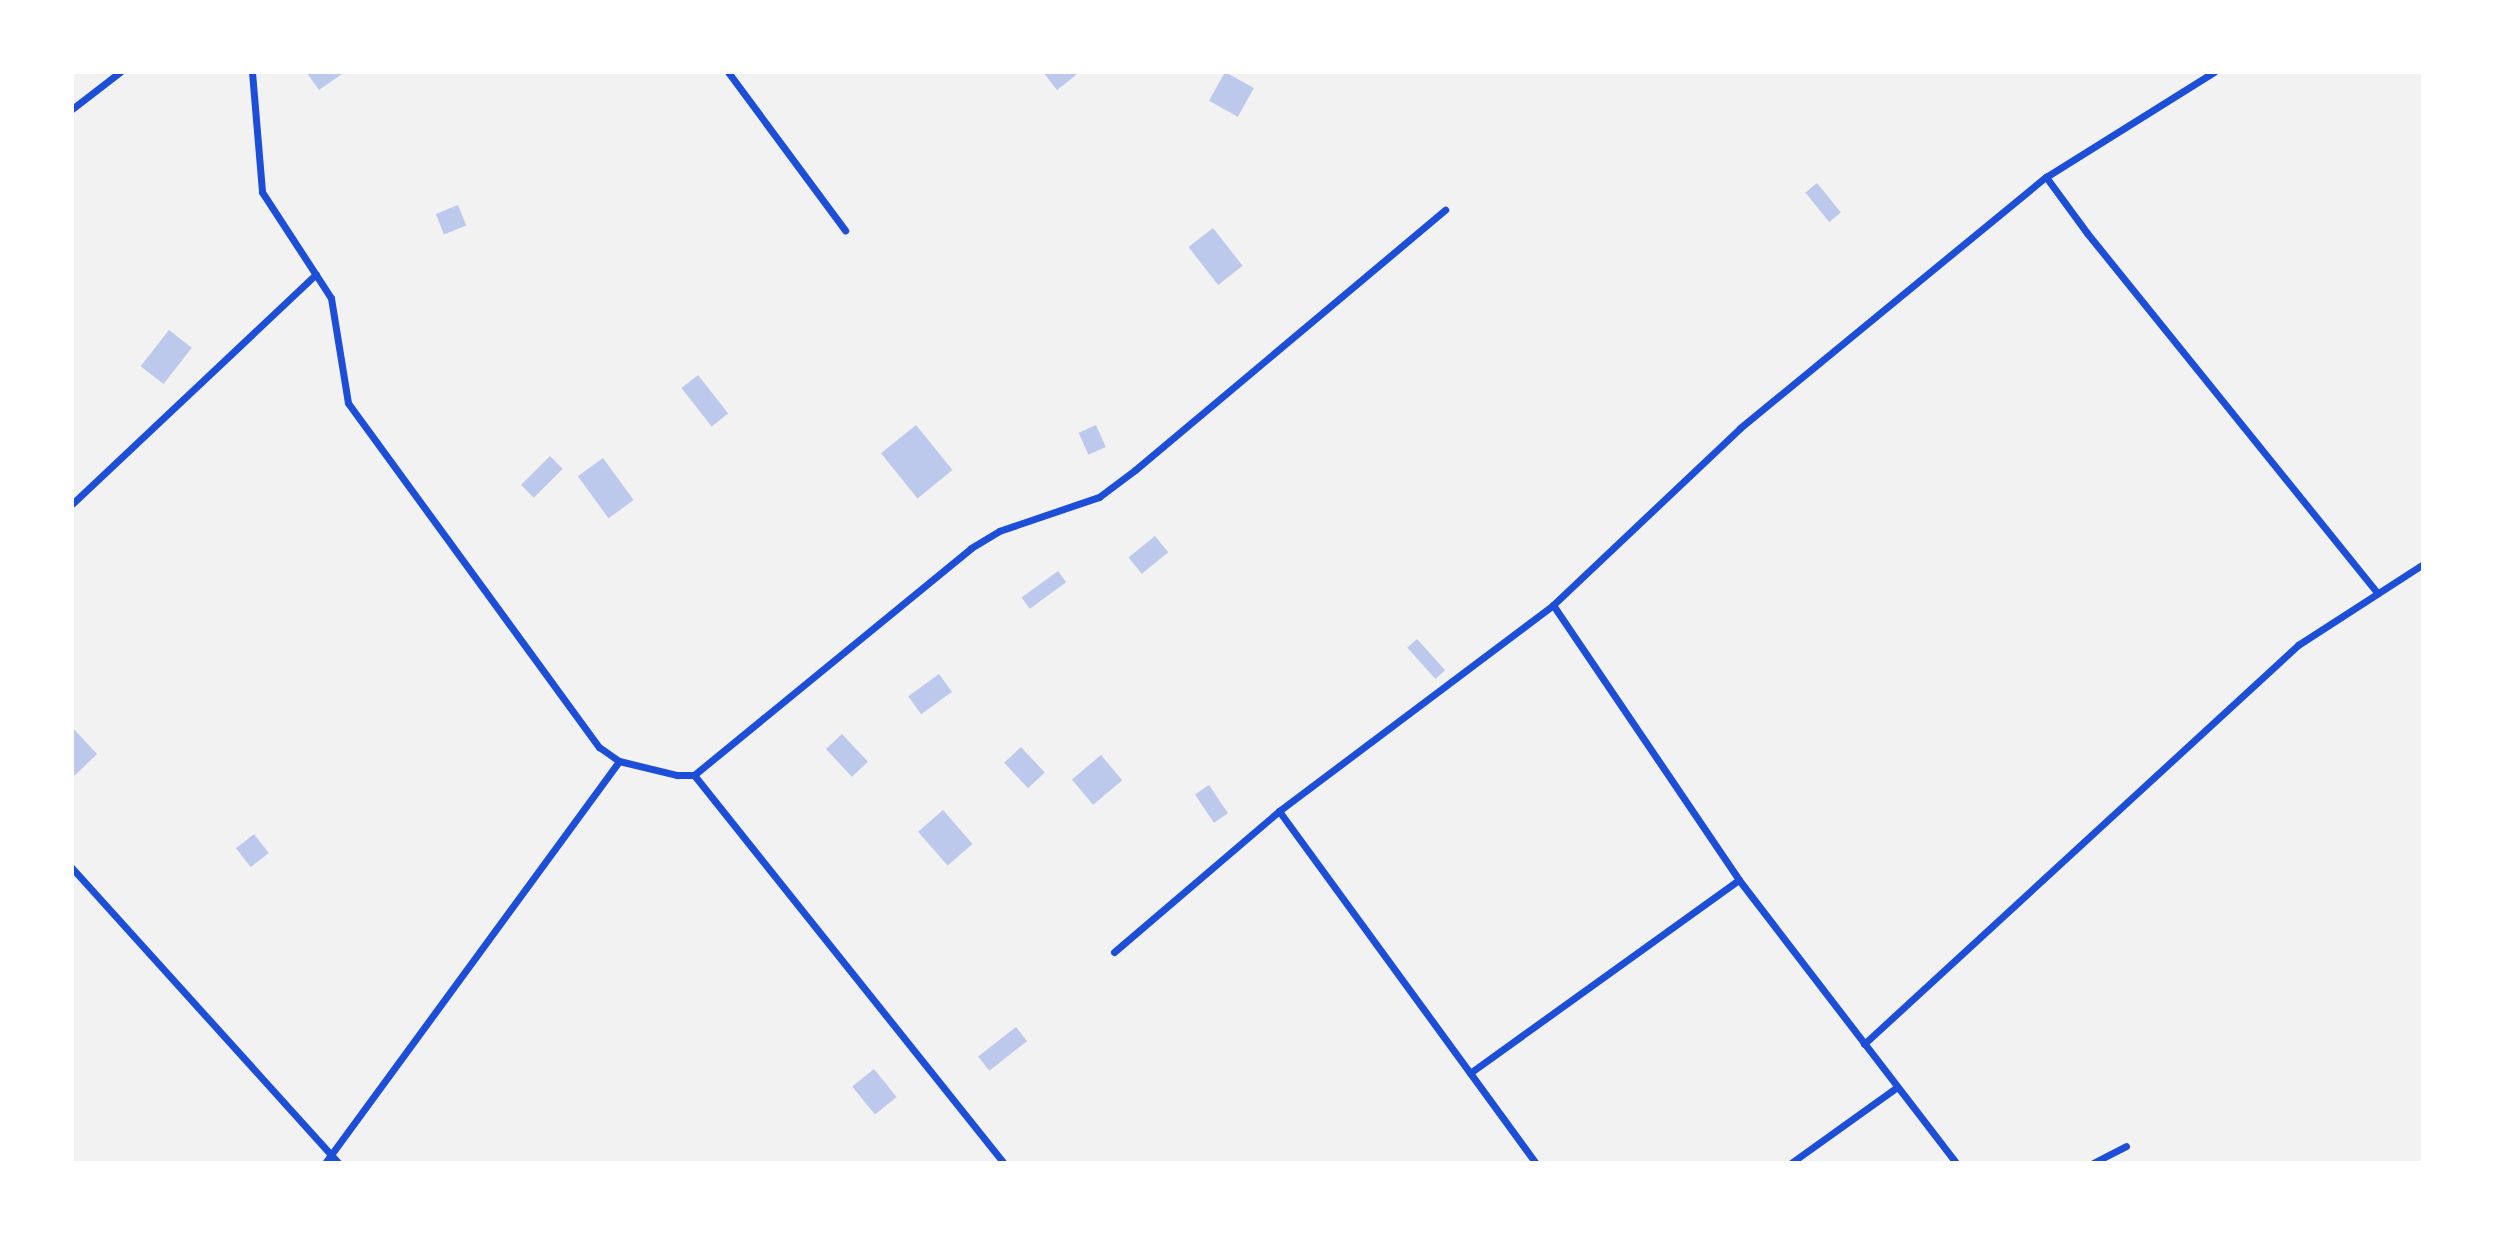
<!DOCTYPE html>
<style>
body{margin:0}
#map{position:relative;width:2495px;height:1235px;overflow:hidden;background:#f2f2f2;font-family:Literata,serif}
div>[style]{position:absolute}
.building>*{inset:0;background:#bdc9ec;transform-origin:0 0}
.minor>*{height:7px;margin:-3.5px;padding:0 3.5px;transform-origin:3.5px;border-radius:3.5px;background:#1d4ed8}
span{translate:-50% -50%;white-space:nowrap;text-align:center;line-height:1.15;-webkit-text-stroke:6px #fff;paint-order:stroke}
.frame{position:absolute;inset:0;border:74px solid #fff;pointer-events:none}
</style>
<div id="map">
<div class="building">
<i style="clip-path:polygon(306px 72px,345px 72px,319px 90px)"></i>
<i style="clip-path:polygon(1043px 72px,1080px 72px,1057px 90px)"></i>
<i style="left:1225px;top:72px;width:33px;height:33px;rotate:29deg"></i>
<i style="left:1817px;top:183px;width:38px;height:15px;rotate:51deg"></i>
<i style="left:458px;top:205px;width:22px;height:24px;rotate:68deg"></i>
<i style="left:1213px;top:228px;width:48px;height:31px;rotate:52deg"></i>
<i style="left:169px;top:330px;width:29px;height:46px;rotate:38deg"></i>
<i style="left:698px;top:375px;width:49px;height:21px;rotate:52deg"></i>
<i style="left:916px;top:425px;width:58px;height:45px;rotate:51deg"></i>
<i style="left:1096px;top:425px;width:24px;height:19px;rotate:66deg"></i>
<i style="left:550px;top:456px;width:18px;height:41px;rotate:45deg"></i>
<i style="left:603px;top:458px;width:52px;height:31px;rotate:54deg"></i>
<i style="left:1155px;top:536px;width:21px;height:34px;rotate:51deg"></i>
<i style="left:1058px;top:571px;width:14px;height:45px;rotate:54deg"></i>
<i style="left:1417px;top:639px;width:42px;height:13px;rotate:48deg"></i>
<i style="left:939px;top:674px;width:22px;height:38px;rotate:54deg"></i>
<i style="clip-path:polygon(72px 727px,97px 754px,72px 778px)"></i>
<i style="left:842px;top:734px;width:38px;height:22px;rotate:47deg"></i>
<i style="left:1021px;top:747px;width:35px;height:23px;rotate:47deg"></i>
<i style="left:1101px;top:755px;width:33px;height:38px;rotate:50deg"></i>
<i style="left:1209px;top:785px;width:34px;height:17px;rotate:56deg"></i>
<i style="left:943px;top:810px;width:45px;height:33px;rotate:49deg"></i>
<i style="left:254px;top:834px;width:24px;height:23px;rotate:52deg"></i>
<i style="left:1016px;top:1027px;width:18px;height:48px;rotate:52deg"></i>
<i style="left:874px;top:1069px;width:36px;height:28px;rotate:51deg"></i>
</div>
<div class="minor">
<i style="left:252px;top:72px;width:120px;rotate:85.2deg"></i>
<i style="left:262px;top:192px;width:126px;rotate:56.9deg"></i>
<i style="left:331px;top:298px;width:106px;rotate:80.8deg"></i>
<i style="left:348px;top:403px;width:426px;rotate:53.9deg"></i>
<i style="left:599px;top:747px;width:24px;rotate:35deg"></i>
<i style="left:619px;top:761px;width:60px;rotate:13.6deg"></i>
<i style="left:677px;top:775px;width:17px"></i>
<i style="left:694px;top:775px;width:497px;rotate:51.4deg"></i>
<i style="left:728px;top:72px;width:197px;rotate:53.5deg"></i>
<i style="left:72px;top:109px;width:61px;rotate:-37.6deg"></i>
<i style="left:2046px;top:177px;width:69px;rotate:53.8deg"></i>
<i style="left:2087px;top:233px;width:463px;rotate:51.1deg"></i>
<i style="left:72px;top:504px;width:335px;rotate:-43.3deg"></i>
<i style="left:1553px;top:605px;width:332px;rotate:55.9deg"></i>
<i style="left:1739px;top:880px;width:357px;rotate:52.5deg"></i>
<i style="left:694px;top:775px;width:358px;rotate:-39.3deg"></i>
<i style="left:971px;top:548px;width:33px;rotate:-31deg"></i>
<i style="left:999px;top:531px;width:106px;rotate:-18.8deg"></i>
<i style="left:1099px;top:497px;width:45px;rotate:-36.9deg"></i>
<i style="left:1135px;top:470px;width:405px;rotate:-40deg"></i>
<i style="left:1279px;top:811px;width:436px;rotate:53.9deg"></i>
<i style="left:72px;top:868px;width:398px;rotate:47.9deg"></i>
<i style="left:1114px;top:952px;width:217px;rotate:-40.5deg"></i>
<i style="left:1279px;top:811px;width:343px;rotate:-36.9deg"></i>
<i style="left:1553px;top:605px;width:257px;rotate:-43.4deg"></i>
<i style="left:1740px;top:428px;width:396px;rotate:-39.4deg"></i>
<i style="left:2046px;top:177px;width:198px;rotate:-32deg"></i>
<i style="left:1864px;top:1044px;width:590px;rotate:-42.59deg"></i>
<i style="left:2298px;top:645px;width:149px;rotate:-32.9deg"></i>
<i style="left:1470px;top:1073px;width:331px;rotate:-35.7deg"></i>
<i style="left:325px;top:1163px;width:498px;rotate:-53.8deg"></i>
<i style="left:1791px;top:1163px;width:130px;rotate:-35.6deg"></i>
<i style="left:2093px;top:1163px;width:37px;rotate:-27deg"></i>
</div>
<div class="frame"></div>
</div>
